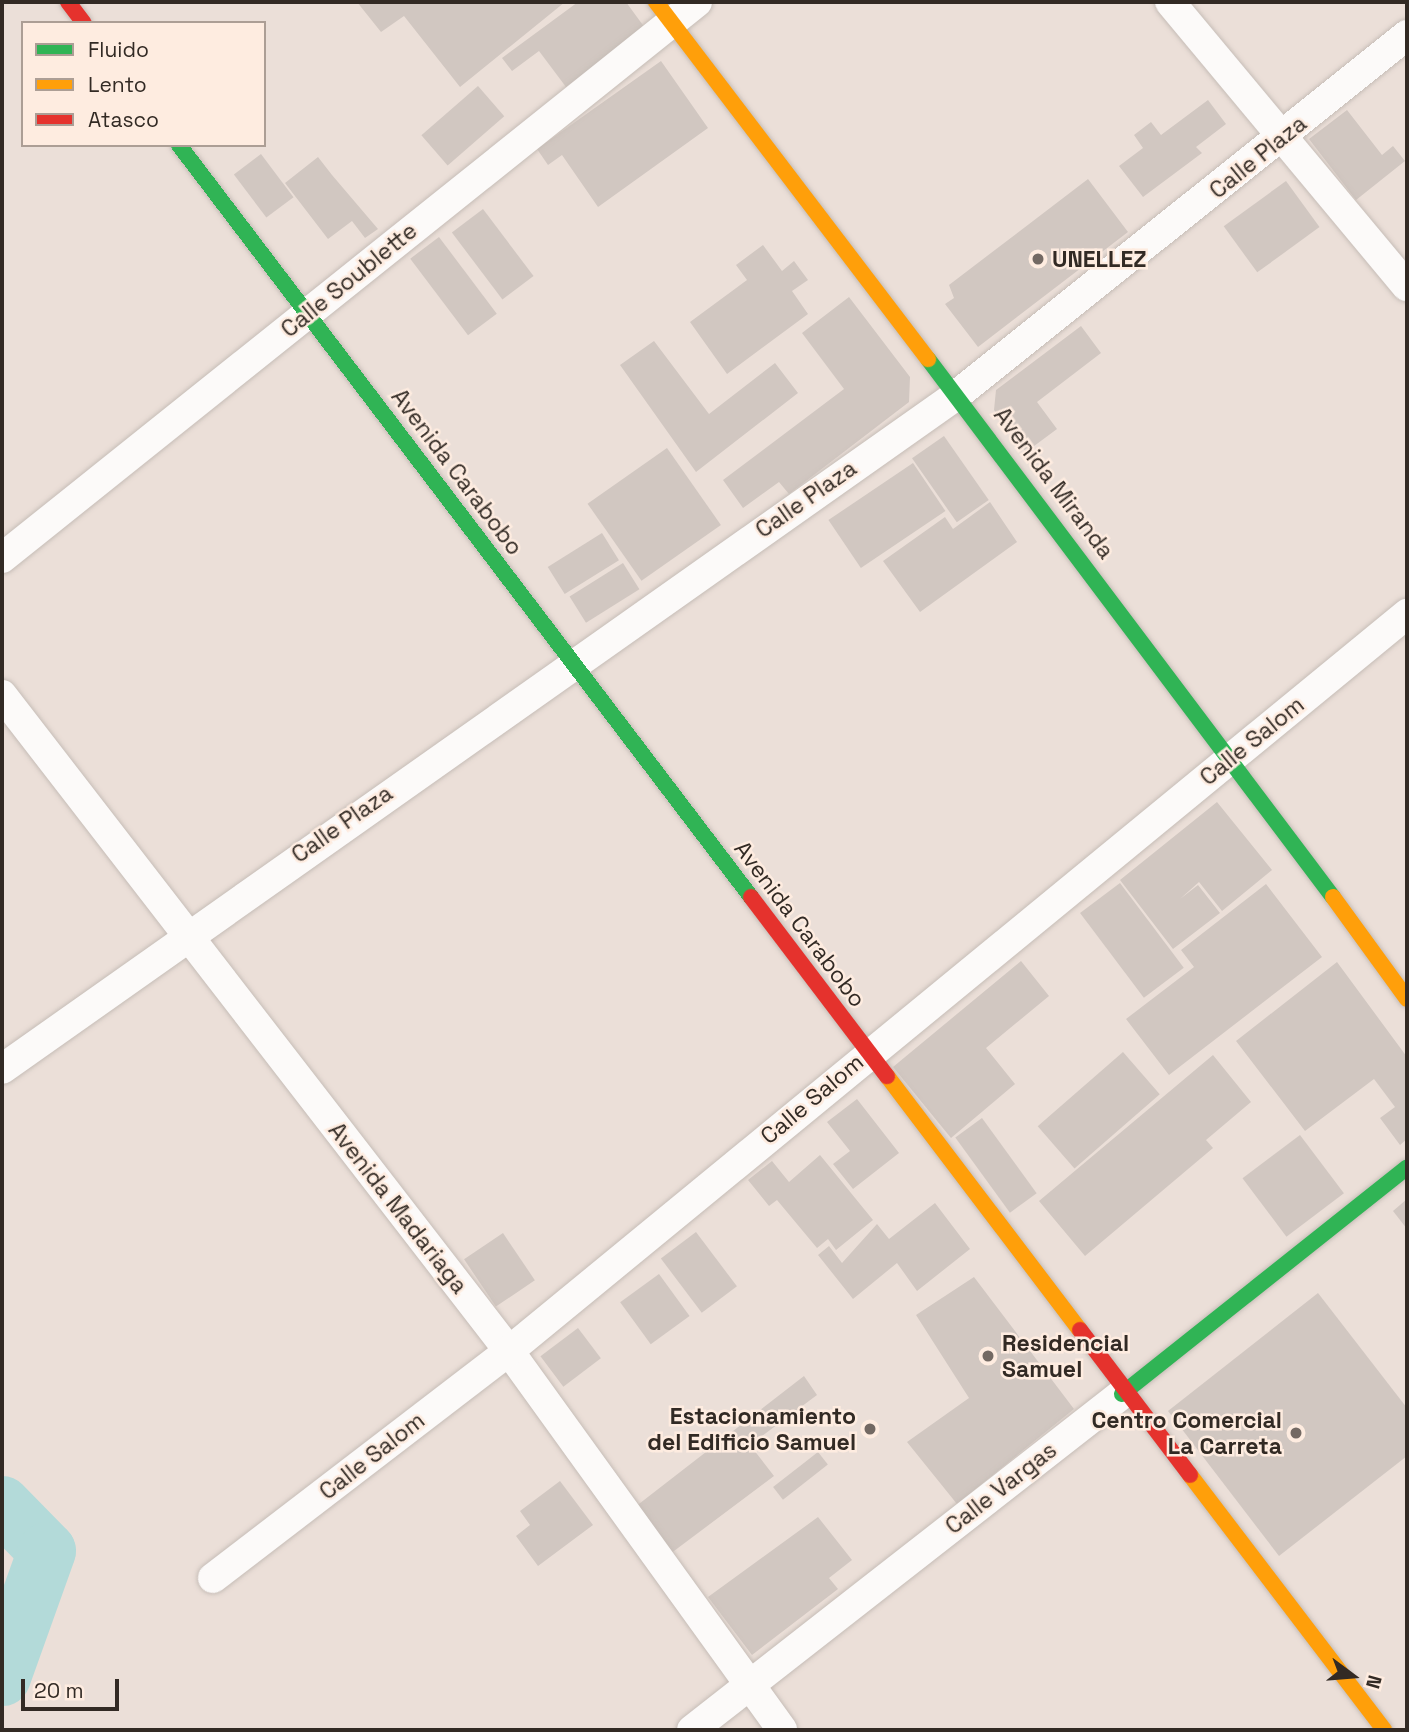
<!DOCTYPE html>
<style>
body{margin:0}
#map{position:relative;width:1409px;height:1732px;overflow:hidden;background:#ebdfd8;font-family:"Space Grotesk",sans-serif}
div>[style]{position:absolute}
.river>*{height:58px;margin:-29px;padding:0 29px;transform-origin:29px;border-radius:29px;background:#b3dad9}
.building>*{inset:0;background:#d1c7c1;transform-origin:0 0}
.roads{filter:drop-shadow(0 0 2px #c6bdb7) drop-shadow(0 0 2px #c6bdb7)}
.street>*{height:30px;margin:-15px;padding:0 15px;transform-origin:15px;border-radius:15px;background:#fcfaf9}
.fast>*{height:16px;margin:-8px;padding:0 8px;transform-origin:8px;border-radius:8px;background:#30b455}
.slow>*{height:16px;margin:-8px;padding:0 8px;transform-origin:8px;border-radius:8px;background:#ff9f0a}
.jam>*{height:16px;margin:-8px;padding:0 8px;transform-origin:8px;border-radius:8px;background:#e5322d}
.dots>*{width:19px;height:19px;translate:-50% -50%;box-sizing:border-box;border:4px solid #feece0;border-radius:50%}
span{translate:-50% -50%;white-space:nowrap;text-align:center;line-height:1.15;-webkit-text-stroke:5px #feece0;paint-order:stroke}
.street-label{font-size:23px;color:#322a24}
.poi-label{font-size:23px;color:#322a24;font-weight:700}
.left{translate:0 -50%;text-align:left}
.right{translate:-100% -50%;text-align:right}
.frame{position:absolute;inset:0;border:4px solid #322a24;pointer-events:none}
.legend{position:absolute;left:21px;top:21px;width:245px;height:126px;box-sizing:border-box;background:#feece0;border:2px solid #ac9e95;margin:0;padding:9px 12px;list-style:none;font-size:21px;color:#322a24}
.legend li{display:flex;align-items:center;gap:14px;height:35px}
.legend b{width:35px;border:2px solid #ac9e95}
.north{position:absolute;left:1318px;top:1641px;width:70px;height:70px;-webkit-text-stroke:5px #feece0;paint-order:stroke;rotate:106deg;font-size:19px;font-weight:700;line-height:28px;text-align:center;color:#322a24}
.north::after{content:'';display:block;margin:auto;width:24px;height:32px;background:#322a24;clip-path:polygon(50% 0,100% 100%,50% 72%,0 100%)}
.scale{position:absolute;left:21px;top:1679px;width:98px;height:32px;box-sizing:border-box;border:4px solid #322a24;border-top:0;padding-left:9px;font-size:21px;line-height:24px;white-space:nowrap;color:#322a24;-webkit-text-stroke:5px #feece0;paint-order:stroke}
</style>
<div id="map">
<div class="river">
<i style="left:2px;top:1505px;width:64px;rotate:45.6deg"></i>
<i style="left:47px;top:1551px;width:134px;rotate:109.7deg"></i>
</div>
<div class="building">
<i style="clip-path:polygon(357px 2px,565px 2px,460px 87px,404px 16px,381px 32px)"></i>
<i style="clip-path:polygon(578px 2px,626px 2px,645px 28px,566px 87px,539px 51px,512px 71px,502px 58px)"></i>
<i style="clip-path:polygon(661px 61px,708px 128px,598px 207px,562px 155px,548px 165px,537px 149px)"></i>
<i style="left:478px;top:86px;width:40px;height:75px;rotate:49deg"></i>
<i style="clip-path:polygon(1208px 100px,1226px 124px,1196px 147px,1202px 153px,1143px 197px,1119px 166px,1143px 148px,1134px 135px,1151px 122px,1161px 135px)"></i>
<i style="clip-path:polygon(1347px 110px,1382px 155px,1393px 146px,1405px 161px,1356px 200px,1309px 139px)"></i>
<i style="left:261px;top:154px;width:54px;height:34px;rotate:53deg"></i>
<i style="clip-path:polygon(318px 157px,332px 175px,378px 229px,365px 238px,352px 221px,328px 239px,285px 183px)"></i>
<i style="clip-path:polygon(1088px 179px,1128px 232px,978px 347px,945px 304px,954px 298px,949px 285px)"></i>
<i style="left:1286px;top:181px;width:57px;height:77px;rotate:54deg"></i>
<i style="left:483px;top:209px;width:84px;height:39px;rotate:53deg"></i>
<i style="left:439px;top:237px;width:96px;height:36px;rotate:53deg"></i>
<i style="clip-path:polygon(763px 245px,782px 271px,794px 261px,808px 280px,792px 291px,808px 314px,727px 374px,690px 322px,747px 280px,736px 265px)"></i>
<i style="clip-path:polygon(849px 297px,910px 377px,909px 402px,789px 494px,779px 482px,743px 508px,723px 480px,844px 389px,802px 333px)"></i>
<i style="clip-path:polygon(1081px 326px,1101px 353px,1037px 402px,1057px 429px,1026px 452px,994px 410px,996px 390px)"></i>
<i style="clip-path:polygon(654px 341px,709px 414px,775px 363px,798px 393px,696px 472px,620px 365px)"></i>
<i style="left:944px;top:436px;width:78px;height:39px;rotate:55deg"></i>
<i style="left:667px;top:448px;width:94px;height:97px;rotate:55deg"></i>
<i style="left:913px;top:463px;width:58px;height:102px;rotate:56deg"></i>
<i style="clip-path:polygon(990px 502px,1017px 542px,920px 612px,883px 561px,945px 517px,953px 529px)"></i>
<i style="left:602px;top:533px;width:32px;height:64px;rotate:58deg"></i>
<i style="left:623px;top:563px;width:31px;height:63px;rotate:58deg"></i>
<i style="clip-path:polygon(1217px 802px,1272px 870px,1222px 911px,1199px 882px,1180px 899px,1198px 885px,1220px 913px,1173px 949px,1120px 880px)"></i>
<i style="left:1120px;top:883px;width:106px;height:50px;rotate:53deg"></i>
<i style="clip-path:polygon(1266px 884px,1322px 957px,1169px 1075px,1126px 1019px,1194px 967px,1181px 950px)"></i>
<i style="clip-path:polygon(1021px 961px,1049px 996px,986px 1048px,1015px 1084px,951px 1138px,893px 1067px)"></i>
<i style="clip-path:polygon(1337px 962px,1407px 1057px,1407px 1139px,1400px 1145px,1380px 1118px,1395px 1107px,1374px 1079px,1305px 1131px,1236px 1041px)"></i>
<i style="left:1123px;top:1052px;width:56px;height:113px;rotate:49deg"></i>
<i style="clip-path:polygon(1213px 1055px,1251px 1102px,1206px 1140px,1213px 1148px,1085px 1256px,1039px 1201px)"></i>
<i style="clip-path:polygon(857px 1099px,899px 1153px,853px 1189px,833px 1164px,850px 1151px,827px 1122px)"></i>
<i style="left:982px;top:1118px;width:93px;height:33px;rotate:54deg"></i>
<i style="left:1300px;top:1135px;width:73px;height:72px;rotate:53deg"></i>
<i style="clip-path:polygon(820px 1155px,873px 1220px,836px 1250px,828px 1239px,817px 1248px,777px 1200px,769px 1206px,748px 1180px,772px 1161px,789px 1182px)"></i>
<i style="clip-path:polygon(1407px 1199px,1407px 1229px,1393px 1211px)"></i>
<i style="clip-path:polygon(935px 1203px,970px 1249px,917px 1291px,897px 1263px,853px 1299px,818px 1255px,829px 1246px,842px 1263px,877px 1224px,889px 1239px)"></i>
<i style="left:696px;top:1232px;width:68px;height:44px;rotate:53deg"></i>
<i style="left:503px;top:1233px;width:57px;height:47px;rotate:56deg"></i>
<i style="left:659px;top:1274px;width:52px;height:48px;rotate:54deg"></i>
<i style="clip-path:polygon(974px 1277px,1074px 1409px,957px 1504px,907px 1442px,969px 1398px,916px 1315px)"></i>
<i style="clip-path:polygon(1318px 1293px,1407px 1408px,1407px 1456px,1279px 1556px,1168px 1411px)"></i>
<i style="left:578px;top:1328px;width:38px;height:47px;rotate:53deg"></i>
<i style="clip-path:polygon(804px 1376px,817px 1395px,750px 1445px,774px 1476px,670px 1554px,635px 1507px)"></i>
<i style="left:818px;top:1452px;width:16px;height:57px;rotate:52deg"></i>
<i style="clip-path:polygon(560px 1481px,593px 1525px,538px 1566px,516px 1536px,530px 1525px,520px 1511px)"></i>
<i style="clip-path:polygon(818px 1517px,852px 1560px,829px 1578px,838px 1589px,752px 1655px,708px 1597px)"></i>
</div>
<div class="roads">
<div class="street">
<i style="left:1170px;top:2px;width:370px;rotate:50.2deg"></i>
<i style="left:2px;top:558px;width:890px;rotate:-38.66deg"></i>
<i style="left:2px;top:695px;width:829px;rotate:52.3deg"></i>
<i style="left:509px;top:1351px;width:467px;rotate:54.2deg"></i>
<i style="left:2px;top:1069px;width:1170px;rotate:-35.22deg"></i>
<i style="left:958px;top:394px;width:575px;rotate:-38.64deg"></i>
<i style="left:213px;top:1578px;width:373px;rotate:-37.5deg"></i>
<i style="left:509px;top:1351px;width:1162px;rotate:-39.38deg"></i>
<i style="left:692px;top:1730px;width:546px;rotate:-38deg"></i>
</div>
<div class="fast">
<i style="left:179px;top:145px;width:945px;rotate:52.74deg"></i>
<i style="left:928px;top:359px;width:673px;rotate:53.03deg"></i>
<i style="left:1122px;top:1394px;width:364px;rotate:-38.5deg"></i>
</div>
<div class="slow">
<i style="left:656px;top:2px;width:449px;rotate:52.7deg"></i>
<i style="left:1333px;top:897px;width:126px;rotate:54deg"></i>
<i style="left:887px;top:1076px;width:319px;rotate:52.8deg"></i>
<i style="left:1190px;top:1475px;width:320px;rotate:52.7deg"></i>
</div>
<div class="jam">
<i style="left:68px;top:2px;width:26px;rotate:53deg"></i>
<i style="left:751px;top:897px;width:225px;rotate:52.8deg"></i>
<i style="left:1080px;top:1330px;width:182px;rotate:52.8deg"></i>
</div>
</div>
<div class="dots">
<i style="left:1038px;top:259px;background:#736963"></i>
<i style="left:988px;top:1356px;background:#736963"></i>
<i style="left:870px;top:1429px;background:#736963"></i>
<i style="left:1296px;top:1433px;background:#736963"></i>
</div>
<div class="street-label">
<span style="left:1258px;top:157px;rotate:-39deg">Calle Plaza</span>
<span style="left:349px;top:280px;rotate:-39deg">Calle Soublette</span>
<span style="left:457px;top:472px;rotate:53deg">Avenida Carabobo</span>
<span style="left:1054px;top:483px;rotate:53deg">Avenida Miranda</span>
<span style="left:806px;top:499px;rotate:-35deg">Calle Plaza</span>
<span style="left:1252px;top:741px;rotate:-39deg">Calle Salom</span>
<span style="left:342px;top:824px;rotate:-35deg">Calle Plaza</span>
<span style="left:800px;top:924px;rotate:53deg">Avenida Carabobo</span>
<span style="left:812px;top:1099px;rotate:-40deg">Calle Salom</span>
<span style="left:398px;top:1208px;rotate:52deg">Avenida Madariaga</span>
<span style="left:372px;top:1456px;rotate:-38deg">Calle Salom</span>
<span style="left:1001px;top:1488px;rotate:-38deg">Calle Vargas</span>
</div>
<div class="poi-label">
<span class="left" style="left:1052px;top:259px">UNELLEZ</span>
<span class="left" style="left:1002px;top:1356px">Residencial<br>Samuel</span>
<span class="right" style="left:856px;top:1429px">Estacionamiento<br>del Edificio Samuel</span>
<span class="right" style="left:1282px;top:1433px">Centro Comercial<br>La Carreta</span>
</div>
<div class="frame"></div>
<ul class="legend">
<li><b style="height:9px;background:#30b455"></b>Fluido</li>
<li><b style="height:9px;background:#ff9f0a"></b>Lento</li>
<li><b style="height:9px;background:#e5322d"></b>Atasco</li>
</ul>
<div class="north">N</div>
<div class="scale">20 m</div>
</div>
